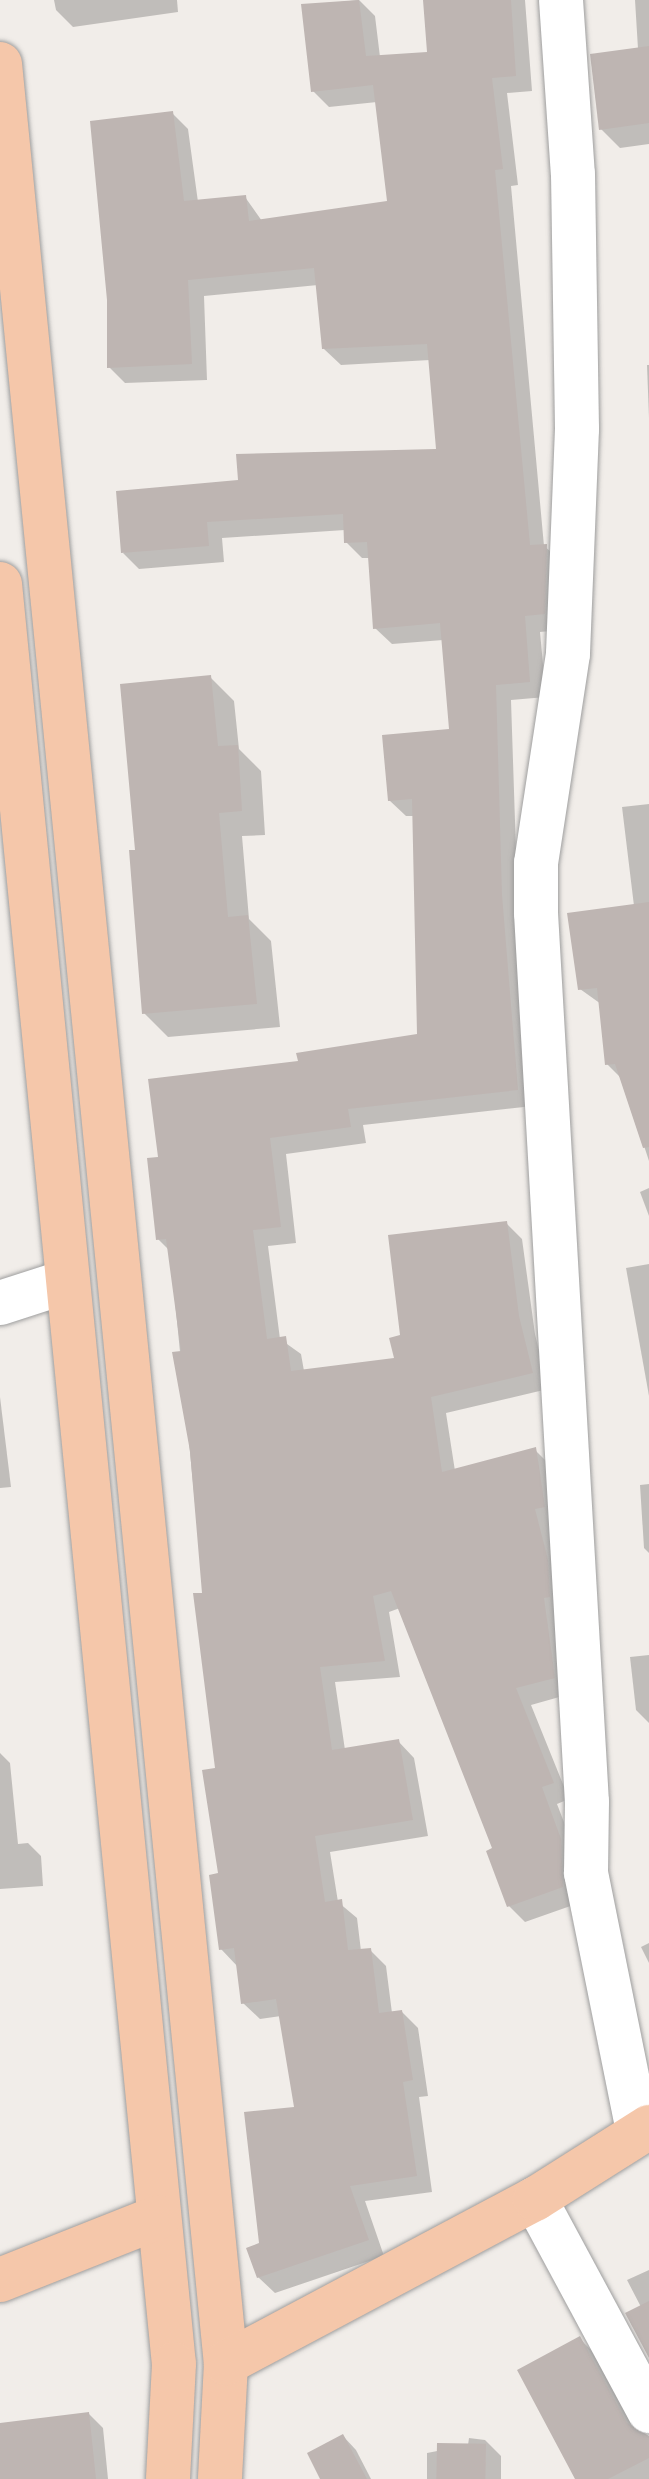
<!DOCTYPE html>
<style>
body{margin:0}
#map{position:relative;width:649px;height:2479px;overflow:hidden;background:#f1ede9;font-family:"Titillium Web",sans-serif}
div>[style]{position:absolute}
.shadow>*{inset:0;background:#0003}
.building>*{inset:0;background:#beb5b2;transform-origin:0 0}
.roads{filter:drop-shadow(0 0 2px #9e9e9e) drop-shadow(0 0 2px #9e9e9e)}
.minor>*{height:44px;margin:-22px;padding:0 22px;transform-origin:22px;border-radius:22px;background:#fff}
.major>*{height:44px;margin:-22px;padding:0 22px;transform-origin:22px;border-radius:22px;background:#f5c7aa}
span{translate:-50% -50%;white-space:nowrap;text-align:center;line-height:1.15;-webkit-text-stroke:6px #fff;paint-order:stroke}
</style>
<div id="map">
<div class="shadow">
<i style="clip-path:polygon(54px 0,177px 0,178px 12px,73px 27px,56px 10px)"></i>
<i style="clip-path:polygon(359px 0,375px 16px,380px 57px,429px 54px,425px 0,525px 0,532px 91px,507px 93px,518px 185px,511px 186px,544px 546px,563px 562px,560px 630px,540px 632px,546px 697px,511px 700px,518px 912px,533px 1106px,363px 1125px,366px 1143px,286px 1154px,296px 1243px,268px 1246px,280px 1339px,301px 1354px,304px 1371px,396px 1359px,403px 1336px,506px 1223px,522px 1239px,535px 1334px,548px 1389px,446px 1413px,455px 1471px,535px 1450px,551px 1466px,570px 1694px,531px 1705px,569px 1799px,557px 1804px,577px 1856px,579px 1903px,525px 1922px,509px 1906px,495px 1849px,400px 1608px,389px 1612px,400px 1677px,335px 1682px,345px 1750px,398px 1741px,414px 1758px,428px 1836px,330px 1852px,338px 1902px,357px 1918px,361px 1951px,370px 1950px,386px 1966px,392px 2013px,402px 2012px,418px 2028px,428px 2096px,419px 2097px,432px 2192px,365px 2201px,384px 2256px,275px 2293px,258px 2277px,261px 2245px,296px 2108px,281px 2016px,260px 2019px,243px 2003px,238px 1967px,221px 1949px,218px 1770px,204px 1594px,170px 1251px,158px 1239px,160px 1159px,300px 1063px,419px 1036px,414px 816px,406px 816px,389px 800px,451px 731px,443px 640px,392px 644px,375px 628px,370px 558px,362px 558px,346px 542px,345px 530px,222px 538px,224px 562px,139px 569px,123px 553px,240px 482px,438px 451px,430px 360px,341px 365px,324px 349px,318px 285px,204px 296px,207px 380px,125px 383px,109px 367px,172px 113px,188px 129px,198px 202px,245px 197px,262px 221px,390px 202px,377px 102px,329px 107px,313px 91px,303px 6px)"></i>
<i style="clip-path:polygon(635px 0,649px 0,649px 144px,620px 148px,601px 129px,638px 49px)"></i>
<i style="clip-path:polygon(647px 365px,649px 365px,649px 418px)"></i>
<i style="clip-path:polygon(210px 677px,234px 701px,239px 749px,261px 771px,265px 835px,242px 836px,249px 919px,271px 941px,280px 1027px,168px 1037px,144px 1013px,138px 852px)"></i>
<i style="clip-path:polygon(649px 804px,649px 1161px,622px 1079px,607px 1064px,601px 1004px,580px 989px,634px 906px,622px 807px)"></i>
<i style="clip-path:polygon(649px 1188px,649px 1216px,640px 1192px)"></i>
<i style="clip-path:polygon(649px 1264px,649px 1396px,626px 1268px)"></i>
<i style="clip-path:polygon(0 1397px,11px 1487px,0 1488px)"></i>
<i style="clip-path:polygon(649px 1484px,649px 1553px,644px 1548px,640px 1485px)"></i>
<i style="clip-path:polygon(649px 1655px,649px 1723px,636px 1710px,630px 1657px)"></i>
<i style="clip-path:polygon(0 1753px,10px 1763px,18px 1844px,28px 1843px,41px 1856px,43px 1886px,0 1889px)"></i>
<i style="clip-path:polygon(649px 1943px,649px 1963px,641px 1947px)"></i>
<i style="clip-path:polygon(649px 2270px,649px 2354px,641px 2307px,627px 2280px)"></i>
<i style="clip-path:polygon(580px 2339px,604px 2363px,649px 2445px,649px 2479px,577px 2479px)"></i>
<i style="clip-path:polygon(89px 2414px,103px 2428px,108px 2479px,0 2479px,0 2425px)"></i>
<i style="clip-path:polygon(343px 2436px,356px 2450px,371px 2479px,323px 2479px)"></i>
<i style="clip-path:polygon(469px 2438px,485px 2440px,501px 2456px,501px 2479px,427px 2479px,427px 2453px,468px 2445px)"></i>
</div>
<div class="building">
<i style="clip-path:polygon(359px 0,366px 56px,427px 52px,423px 0,511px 0,516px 76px,492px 78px,503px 169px,495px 170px,530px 545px,547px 544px,545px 614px,525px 616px,530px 682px,496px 685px,502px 895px,518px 1090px,348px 1109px,351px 1127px,270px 1138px,281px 1227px,253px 1230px,267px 1339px,286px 1336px,291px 1371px,394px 1358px,389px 1338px,400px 1335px,388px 1235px,507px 1221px,519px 1316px,533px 1373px,431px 1397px,442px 1472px,536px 1447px,545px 1507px,535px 1509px,548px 1560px,550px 1597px,544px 1598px,555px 1678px,516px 1688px,554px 1783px,542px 1787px,561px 1839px,563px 1887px,507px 1907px,486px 1851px,492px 1848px,391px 1591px,373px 1596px,385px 1661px,320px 1667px,332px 1750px,399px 1739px,413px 1820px,315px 1836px,325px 1902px,342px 1899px,348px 1950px,371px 1948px,379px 2013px,402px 2010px,413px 2080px,403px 2082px,417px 2176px,350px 2186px,369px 2240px,257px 2278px,246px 2248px,259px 2243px,244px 2112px,294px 2107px,276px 1999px,241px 2004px,234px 1948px,219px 1950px,209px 1875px,218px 1873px,202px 1770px,215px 1768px,193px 1593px,202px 1593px,190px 1451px,172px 1352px,181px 1351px,166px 1239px,156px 1240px,147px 1158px,158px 1157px,148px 1079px,298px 1061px,296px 1053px,417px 1034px,412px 799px,388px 801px,382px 735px,449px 729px,440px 623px,373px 629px,367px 542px,344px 543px,343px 514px,207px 522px,209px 546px,121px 553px,116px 491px,238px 480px,236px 454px,436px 449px,427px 344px,322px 349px,314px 268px,188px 280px,192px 364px,107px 368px,107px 300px,90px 121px,173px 111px,184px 201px,246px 195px,249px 221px,387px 201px,373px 85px,311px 92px,301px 4px)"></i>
<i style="clip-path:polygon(649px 46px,649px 123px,599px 130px,590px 54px)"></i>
<i style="clip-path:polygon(211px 675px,218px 746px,238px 745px,242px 811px,219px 813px,228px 917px,248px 915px,257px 1004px,142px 1014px,129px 850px,135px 850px,120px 684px)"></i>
<i style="clip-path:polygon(649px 902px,649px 1147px,643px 1148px,615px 1064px,605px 1065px,597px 988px,578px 990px,567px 913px)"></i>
<i style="clip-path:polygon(649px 2301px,649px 2358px,625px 2313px)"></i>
<i style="clip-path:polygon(580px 2336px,627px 2423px,649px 2436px,649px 2458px,608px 2479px,575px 2479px,517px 2370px)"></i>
<i style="clip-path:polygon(89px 2412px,96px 2479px,0 2479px,0 2423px)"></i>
<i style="clip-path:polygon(343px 2434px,367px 2479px,320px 2479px,307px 2453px)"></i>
<i style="left:437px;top:2443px;width:49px;height:36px;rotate:1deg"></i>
</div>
<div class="roads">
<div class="minor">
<i style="left:561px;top:0;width:174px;rotate:86.1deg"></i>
<i style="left:573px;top:174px;width:255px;rotate:89.1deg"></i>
<i style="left:577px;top:429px;width:225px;rotate:92.3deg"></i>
<i style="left:568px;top:654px;width:211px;rotate:98.7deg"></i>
<i style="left:536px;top:863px;width:50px;rotate:90deg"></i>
<i style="left:536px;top:913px;width:890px;rotate:86.72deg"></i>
<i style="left:587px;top:1802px;width:71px;rotate:90.8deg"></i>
<i style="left:586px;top:1873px;width:264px;rotate:78.6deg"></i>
<i style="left:0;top:1303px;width:71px;rotate:-17.9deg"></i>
<i style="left:535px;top:2199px;width:241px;rotate:61.7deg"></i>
</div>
<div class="major">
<i style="left:0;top:64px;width:2310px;rotate:84.39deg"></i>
<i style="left:226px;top:2363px;width:116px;rotate:93deg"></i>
<i style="left:0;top:584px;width:1788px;rotate:84.42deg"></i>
<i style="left:174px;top:2364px;width:115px;rotate:93deg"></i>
<i style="left:0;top:2280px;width:171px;rotate:-21.6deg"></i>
<i style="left:226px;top:2363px;width:350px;rotate:-28deg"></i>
<i style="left:535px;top:2199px;width:135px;rotate:-32.3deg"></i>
</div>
</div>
</div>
